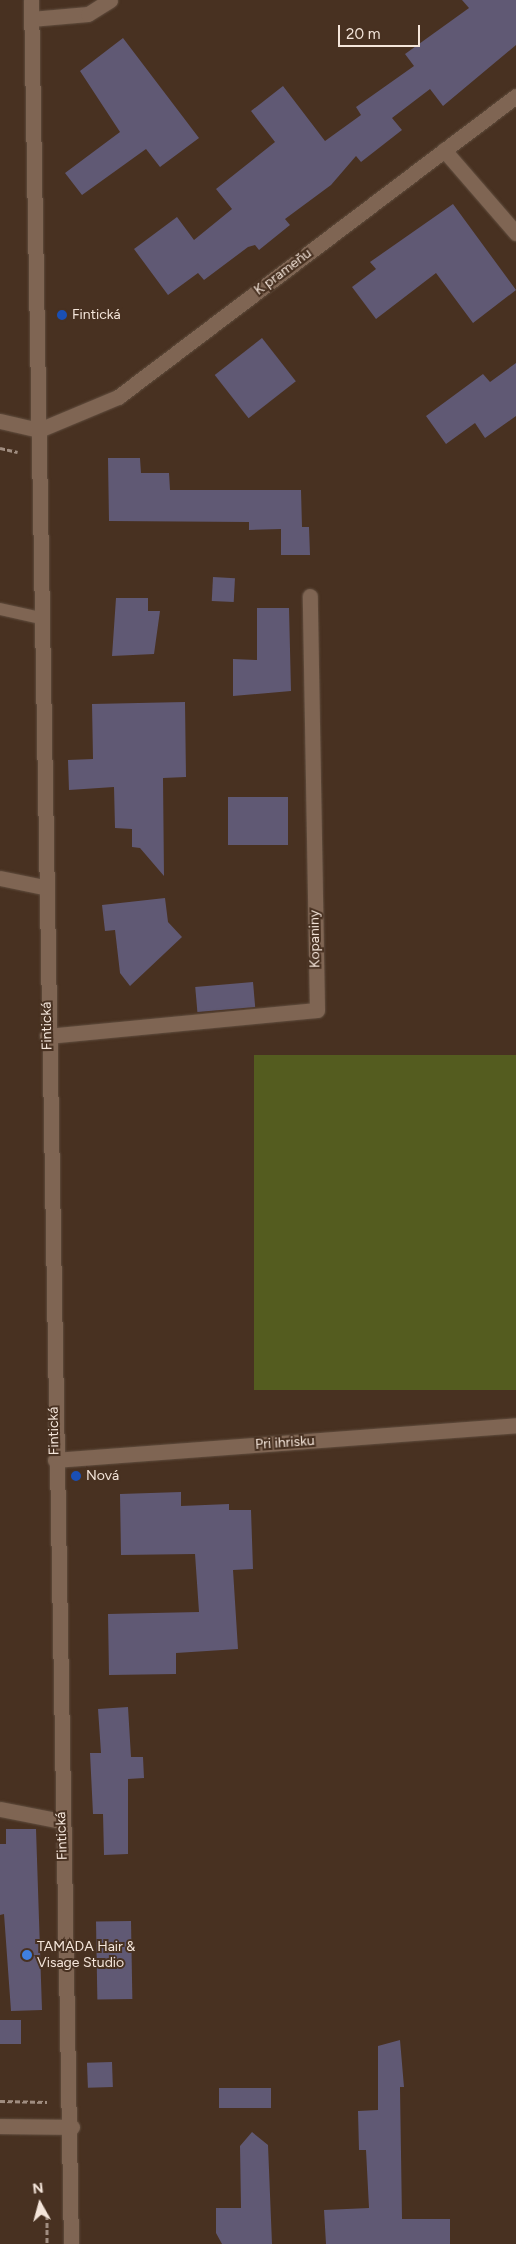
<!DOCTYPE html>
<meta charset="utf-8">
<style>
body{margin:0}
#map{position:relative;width:516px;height:2244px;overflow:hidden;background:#483121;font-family:Figtree,sans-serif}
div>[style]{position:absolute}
.green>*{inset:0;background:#545c1f;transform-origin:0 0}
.building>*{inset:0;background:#605974;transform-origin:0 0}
.path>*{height:3px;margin-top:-1.5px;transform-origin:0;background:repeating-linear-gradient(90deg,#a08d80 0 5px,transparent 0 7.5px)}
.roads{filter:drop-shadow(0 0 1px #614e3f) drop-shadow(0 0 1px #614e3f)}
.lane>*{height:12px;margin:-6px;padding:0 6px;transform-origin:6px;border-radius:6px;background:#7f6553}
.street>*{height:15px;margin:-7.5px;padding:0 7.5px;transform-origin:7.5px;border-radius:7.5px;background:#7f6553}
.secondary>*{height:15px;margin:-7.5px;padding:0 7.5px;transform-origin:7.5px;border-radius:7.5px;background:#7f6553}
.dots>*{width:14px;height:14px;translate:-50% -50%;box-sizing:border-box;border:2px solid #483121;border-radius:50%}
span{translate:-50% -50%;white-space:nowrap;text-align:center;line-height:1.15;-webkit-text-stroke:4px #483121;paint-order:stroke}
.street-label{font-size:14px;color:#f4e5da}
.poi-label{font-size:14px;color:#f4e5da}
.left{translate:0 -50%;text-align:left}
.north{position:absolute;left:15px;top:2179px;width:50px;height:50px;-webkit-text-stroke:4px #483121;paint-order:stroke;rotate:353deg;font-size:14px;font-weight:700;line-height:20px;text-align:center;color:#f4e5da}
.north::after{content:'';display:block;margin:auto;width:18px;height:22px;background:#f4e5da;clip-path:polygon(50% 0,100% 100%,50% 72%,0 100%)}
.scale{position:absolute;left:338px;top:25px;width:82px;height:22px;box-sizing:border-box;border:2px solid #f4e5da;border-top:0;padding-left:6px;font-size:15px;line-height:18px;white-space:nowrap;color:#f4e5da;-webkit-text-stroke:4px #483121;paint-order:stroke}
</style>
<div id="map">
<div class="green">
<i style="left:516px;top:1055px;width:335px;height:262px;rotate:90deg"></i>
</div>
<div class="building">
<i style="clip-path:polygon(462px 0,516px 0,516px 45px,443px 106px,430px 89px,392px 118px,402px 130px,361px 162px,356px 156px,331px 185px,285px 219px,290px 225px,259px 250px,255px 245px,248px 247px,204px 280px,198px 273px,168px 295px,134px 249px,177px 217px,194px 240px,232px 209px,216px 189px,275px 142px,251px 111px,283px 86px,325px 141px,361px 115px,356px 107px,414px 66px,405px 54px,469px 8px)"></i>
<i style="clip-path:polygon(123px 38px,199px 138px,160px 167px,146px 149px,82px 195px,65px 173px,120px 132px,80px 71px)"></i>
<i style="clip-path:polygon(453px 204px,516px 290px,473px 323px,436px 273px,376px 319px,352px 287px,376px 269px,370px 262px)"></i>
<i style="left:262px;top:338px;width:55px;height:60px;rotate:52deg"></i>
<i style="clip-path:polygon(516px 363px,516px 416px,485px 438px,475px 423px,446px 444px,426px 416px,483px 374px,490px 382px)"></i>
<i style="clip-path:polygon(108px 458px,140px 458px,141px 473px,169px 473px,170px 490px,301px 490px,302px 527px,309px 527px,310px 555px,281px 555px,281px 529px,249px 530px,249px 522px,109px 521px)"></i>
<i style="left:213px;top:577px;width:22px;height:24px;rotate:3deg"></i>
<i style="clip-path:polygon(116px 598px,148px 598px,148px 611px,160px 611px,154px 654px,112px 656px)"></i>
<i style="clip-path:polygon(257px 608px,289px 608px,291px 691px,233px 696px,233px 659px,257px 660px)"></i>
<i style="clip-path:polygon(185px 702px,186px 777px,163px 778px,164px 876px,140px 848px,132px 847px,132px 829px,115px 828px,114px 787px,69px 790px,68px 760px,93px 759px,92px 704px)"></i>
<i style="left:228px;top:797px;width:60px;height:48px"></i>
<i style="clip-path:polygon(165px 898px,168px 922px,182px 937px,130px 986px,120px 973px,115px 930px,105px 931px,102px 905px)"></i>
<i style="left:253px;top:982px;width:25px;height:58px;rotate:85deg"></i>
<i style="clip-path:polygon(181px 1492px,181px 1506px,229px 1504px,229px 1510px,251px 1510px,253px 1569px,233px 1570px,238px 1649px,176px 1653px,176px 1674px,109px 1675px,108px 1614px,199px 1612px,195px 1554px,121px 1555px,120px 1494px)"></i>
<i style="clip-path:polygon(128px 1707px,131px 1757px,143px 1757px,144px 1778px,128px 1779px,128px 1854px,104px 1855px,103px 1814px,93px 1814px,90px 1753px,101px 1753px,98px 1709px)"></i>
<i style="clip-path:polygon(6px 1829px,36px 1829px,42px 2010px,11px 2011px,4px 1914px,0 1915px,0 1844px,6px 1844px)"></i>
<i style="left:131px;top:1921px;width:78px;height:35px;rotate:89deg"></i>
<i style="left:0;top:2020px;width:21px;height:24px"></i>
<i style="clip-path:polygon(400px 2040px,404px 2087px,400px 2087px,402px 2219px,450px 2219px,450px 2244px,326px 2244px,324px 2210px,369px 2208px,366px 2150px,359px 2150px,358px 2111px,378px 2110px,378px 2046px)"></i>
<i style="left:112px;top:2062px;width:25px;height:25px;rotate:88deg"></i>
<i style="left:271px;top:2088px;width:20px;height:52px;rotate:90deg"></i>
<i style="clip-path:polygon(252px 2132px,268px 2145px,272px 2244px,222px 2244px,216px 2233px,216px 2208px,241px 2208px,240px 2146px)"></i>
</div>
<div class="path">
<i style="left:0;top:448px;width:18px;rotate:13deg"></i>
<i style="left:0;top:2101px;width:47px;rotate:1.2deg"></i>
<i style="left:47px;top:2215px;width:29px;rotate:90deg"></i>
</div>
<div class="roads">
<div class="lane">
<i style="left:0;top:609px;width:42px;rotate:12.4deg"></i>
</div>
<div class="street">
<i style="left:31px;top:19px;width:57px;rotate:-5deg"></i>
<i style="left:88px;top:14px;width:26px;rotate:-32deg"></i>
<i style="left:444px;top:150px;width:110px;rotate:49.1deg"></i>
<i style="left:0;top:421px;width:40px;rotate:13deg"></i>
<i style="left:39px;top:430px;width:86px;rotate:-22.7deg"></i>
<i style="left:118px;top:397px;width:499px;rotate:-37.1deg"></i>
<i style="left:0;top:878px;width:45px;rotate:11.6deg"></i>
<i style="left:47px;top:1036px;width:271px;rotate:-5.5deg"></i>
<i style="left:317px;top:1010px;width:414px;rotate:-91deg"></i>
<i style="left:55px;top:1460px;width:462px;rotate:-4.3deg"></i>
<i style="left:0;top:1809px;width:62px;rotate:11.1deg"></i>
<i style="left:0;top:2126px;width:72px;rotate:0.8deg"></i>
</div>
<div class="secondary">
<i style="left:31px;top:0;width:2244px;rotate:88.98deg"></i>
</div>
</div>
<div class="dots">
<i style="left:62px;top:315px;background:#1a4fb4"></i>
<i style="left:76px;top:1476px;background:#1a4fb4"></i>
<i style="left:27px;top:1955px;background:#3f7fe0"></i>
</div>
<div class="street-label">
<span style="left:283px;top:272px;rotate:-37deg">K prameňu</span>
<span style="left:315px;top:939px;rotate:-91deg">Kopaniny</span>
<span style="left:47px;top:1026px;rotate:-91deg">Fintická</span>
<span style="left:54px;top:1431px;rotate:-91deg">Fintická</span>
<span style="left:285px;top:1443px;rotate:-4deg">Pri ihrisku</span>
<span style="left:62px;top:1836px;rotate:-92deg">Fintická</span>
</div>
<div class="poi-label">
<span class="left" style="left:72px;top:315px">Fintická</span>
<span class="left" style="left:86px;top:1476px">Nová</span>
<span class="left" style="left:37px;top:1955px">TAMADA Hair &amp;<br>Visage Studio</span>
</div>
<div class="north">N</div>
<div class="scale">20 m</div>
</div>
